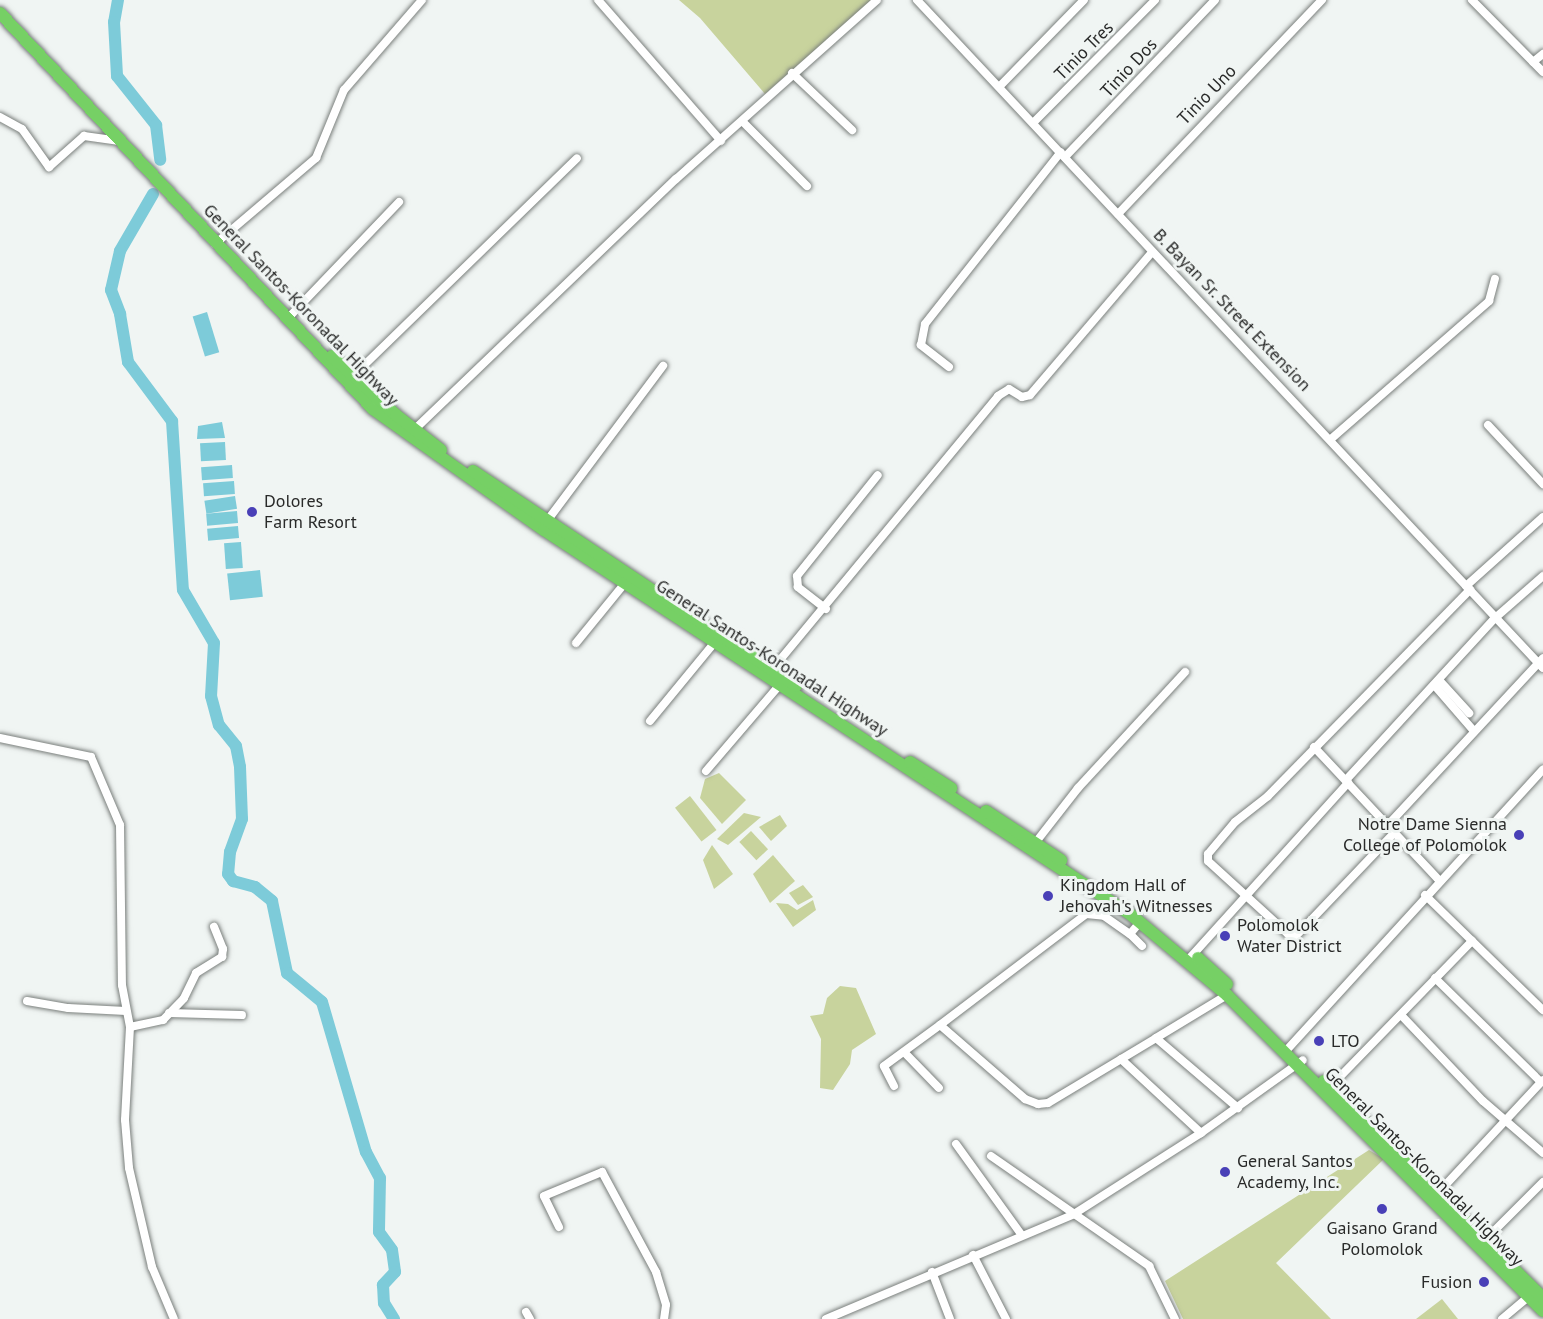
<!DOCTYPE html>
<style>
body{margin:0}
#map{position:relative;width:1543px;height:1319px;overflow:hidden;background:#f0f5f3;font-family:"PT Sans",sans-serif}
div>[style]{position:absolute}
.green>*{inset:0;background:#c8d39d;transform-origin:0 0}
.water>*{inset:0;background:#7dcbd9;transform-origin:0 0}
.river>*{height:12px;margin:-6px;padding:0 6px;transform-origin:6px;border-radius:6px;background:#7dcbd9}
.roads{filter:drop-shadow(0 0 2px #7a7f7c) drop-shadow(0 0 2px #7a7f7c)}
.minor>*{height:8px;margin:-4px;padding:0 4px;transform-origin:4px;border-radius:4px;background:#fff}
.highway>*{height:12px;margin:-6px;padding:0 6px;transform-origin:6px;border-radius:6px;background:#76d065}
.dots>*{width:16px;height:16px;translate:-50% -50%;box-sizing:border-box;border:3px solid #f0f5f3;border-radius:50%}
span{translate:-50% -50%;white-space:nowrap;text-align:center;line-height:1.15;-webkit-text-stroke:6px #f0f5f3;paint-order:stroke}
.street-label{font-size:18px;color:#292a29}
.poi-label{font-size:18px;color:#292a29}
.left{translate:0 -50%;text-align:left}
.right{translate:-100% -50%;text-align:right}
</style>
<div id="map">
<div class="green">
<i style="clip-path:polygon(679px 0,872px 0,765px 94px,700px 18px)"></i>
<i style="clip-path:polygon(719px 773px,746px 800px,722px 824px,700px 798px,705px 779px)"></i>
<i style="left:690px;top:796px;width:43px;height:19px;rotate:52deg"></i>
<i style="clip-path:polygon(744px 813px,761px 817px,728px 845px,717px 839px)"></i>
<i style="clip-path:polygon(780px 815px,787px 826px,771px 841px,759px 827px)"></i>
<i style="left:751px;top:831px;width:25px;height:16px;rotate:47deg"></i>
<i style="clip-path:polygon(712px 845px,733px 874px,714px 889px,703px 860px)"></i>
<i style="clip-path:polygon(773px 855px,795px 881px,770px 903px,753px 874px)"></i>
<i style="clip-path:polygon(803px 885px,813px 897px,798px 905px,789px 893px)"></i>
<i style="clip-path:polygon(813px 900px,816px 910px,793px 927px,776px 903px,788px 904px,797px 910px)"></i>
<i style="clip-path:polygon(840px 986px,856px 988px,876px 1034px,852px 1050px,850px 1064px,833px 1090px,820px 1088px,821px 1039px,810px 1016px,823px 1014px,827px 998px)"></i>
<i style="clip-path:polygon(1369px 1150px,1384px 1159px,1276px 1263px,1331px 1319px,1183px 1319px,1165px 1281px)"></i>
<i style="clip-path:polygon(1442px 1299px,1458px 1319px,1416px 1319px)"></i>
</div>
<div class="water">
<i style="left:207px;top:312px;width:42px;height:15px;rotate:73deg"></i>
<i style="clip-path:polygon(222px 422px,225px 438px,197px 439px,198px 426px)"></i>
<i style="left:225px;top:442px;width:18px;height:25px;rotate:87deg"></i>
<i style="left:232px;top:465px;width:13px;height:31px;rotate:86deg"></i>
<i style="left:234px;top:481px;width:13px;height:31px;rotate:86deg"></i>
<i style="left:235px;top:496px;width:13px;height:31px;rotate:81deg"></i>
<i style="left:237px;top:511px;width:12px;height:31px;rotate:85deg"></i>
<i style="left:238px;top:526px;width:12px;height:31px;rotate:85deg"></i>
<i style="left:241px;top:542px;width:26px;height:17px;rotate:86deg"></i>
<i style="left:260px;top:570px;width:27px;height:33px;rotate:84deg"></i>
</div>
<div class="river">
<i style="left:118px;top:0;width:22px;rotate:100deg"></i>
<i style="left:114px;top:22px;width:54px;rotate:86.8deg"></i>
<i style="left:117px;top:76px;width:63px;rotate:51.5deg"></i>
<i style="left:156px;top:125px;width:35px;rotate:83deg"></i>
<i style="left:153px;top:194px;width:66px;rotate:120.1deg"></i>
<i style="left:120px;top:251px;width:40px;rotate:103deg"></i>
<i style="left:111px;top:290px;width:26px;rotate:69deg"></i>
<i style="left:120px;top:314px;width:49px;rotate:80.5deg"></i>
<i style="left:128px;top:362px;width:74px;rotate:53.3deg"></i>
<i style="left:172px;top:421px;width:169px;rotate:86.3deg"></i>
<i style="left:183px;top:590px;width:61px;rotate:59.7deg"></i>
<i style="left:214px;top:643px;width:53px;rotate:93.2deg"></i>
<i style="left:211px;top:696px;width:30px;rotate:75deg"></i>
<i style="left:219px;top:725px;width:27px;rotate:51deg"></i>
<i style="left:236px;top:746px;width:21px;rotate:79deg"></i>
<i style="left:240px;top:767px;width:52px;rotate:87.8deg"></i>
<i style="left:242px;top:819px;width:35px;rotate:110deg"></i>
<i style="left:230px;top:852px;width:22px;rotate:95deg"></i>
<i style="left:228px;top:874px;width:9px;rotate:54deg"></i>
<i style="left:233px;top:881px;width:23px;rotate:15deg"></i>
<i style="left:255px;top:887px;width:22px;rotate:39deg"></i>
<i style="left:272px;top:901px;width:74px;rotate:78.2deg"></i>
<i style="left:287px;top:973px;width:45px;rotate:39.6deg"></i>
<i style="left:322px;top:1002px;width:156px;rotate:73.7deg"></i>
<i style="left:366px;top:1152px;width:30px;rotate:62deg"></i>
<i style="left:380px;top:1178px;width:54px;rotate:91.1deg"></i>
<i style="left:379px;top:1232px;width:22px;rotate:54deg"></i>
<i style="left:392px;top:1250px;width:22px;rotate:82deg"></i>
<i style="left:395px;top:1272px;width:18px;rotate:133deg"></i>
<i style="left:383px;top:1285px;width:18px;rotate:87deg"></i>
<i style="left:384px;top:1303px;width:19px;rotate:58deg"></i>
</div>
<div class="roads">
<div class="minor">
<i style="left:598px;top:0;width:187px;rotate:48.9deg"></i>
<i style="left:917px;top:0;width:915px;rotate:46.86deg"></i>
<i style="left:1472px;top:0;width:101px;rotate:45.4deg"></i>
<i style="left:1533px;top:62px;width:13px;rotate:-39deg"></i>
<i style="left:792px;top:73px;width:83px;rotate:43.5deg"></i>
<i style="left:1000px;top:86px;width:120px;rotate:-45.7deg"></i>
<i style="left:0;top:117px;width:25px;rotate:29deg"></i>
<i style="left:22px;top:129px;width:47px;rotate:54.6deg"></i>
<i style="left:49px;top:167px;width:47px;rotate:-41.5deg"></i>
<i style="left:84px;top:136px;width:36px;rotate:8deg"></i>
<i style="left:742px;top:121px;width:92px;rotate:45deg"></i>
<i style="left:1033px;top:123px;width:173px;rotate:-45.2deg"></i>
<i style="left:1065px;top:157px;width:217px;rotate:-46.3deg"></i>
<i style="left:1118px;top:214px;width:296px;rotate:-46.4deg"></i>
<i style="left:215px;top:244px;width:133px;rotate:-40.4deg"></i>
<i style="left:316px;top:158px;width:74px;rotate:-67.6deg"></i>
<i style="left:344px;top:90px;width:119px;rotate:-49.1deg"></i>
<i style="left:292px;top:314px;width:155px;rotate:-46.3deg"></i>
<i style="left:949px;top:367px;width:36px;rotate:-142deg"></i>
<i style="left:921px;top:345px;width:21px;rotate:-79deg"></i>
<i style="left:925px;top:324px;width:219px;rotate:-51.7deg"></i>
<i style="left:351px;top:378px;width:315px;rotate:-44.2deg"></i>
<i style="left:1488px;top:425px;width:81px;rotate:47deg"></i>
<i style="left:414px;top:430px;width:363px;rotate:-43.8deg"></i>
<i style="left:676px;top:179px;width:269px;rotate:-41.7deg"></i>
<i style="left:1331px;top:439px;width:210px;rotate:-41.1deg"></i>
<i style="left:1489px;top:301px;width:23px;rotate:-75deg"></i>
<i style="left:547px;top:521px;width:194px;rotate:-53.2deg"></i>
<i style="left:1466px;top:586px;width:103px;rotate:-41.9deg"></i>
<i style="left:826px;top:609px;width:36px;rotate:-142deg"></i>
<i style="left:798px;top:587px;width:11px;rotate:-95deg"></i>
<i style="left:797px;top:576px;width:129px;rotate:-51.3deg"></i>
<i style="left:576px;top:643px;width:77px;rotate:-50.8deg"></i>
<i style="left:770px;top:672px;width:358px;rotate:-50.4deg"></i>
<i style="left:998px;top:396px;width:13px;rotate:-32deg"></i>
<i style="left:1009px;top:389px;width:15px;rotate:32deg"></i>
<i style="left:1022px;top:397px;width:8px;rotate:-14deg"></i>
<i style="left:1030px;top:395px;width:188px;rotate:-49.5deg"></i>
<i style="left:1439px;top:680px;width:45px;rotate:47.7deg"></i>
<i style="left:1434px;top:685px;width:61px;rotate:49deg"></i>
<i style="left:650px;top:721px;width:102px;rotate:-50.6deg"></i>
<i style="left:0;top:738px;width:93px;rotate:11.8deg"></i>
<i style="left:91px;top:757px;width:74px;rotate:66.9deg"></i>
<i style="left:120px;top:825px;width:160px;rotate:89.3deg"></i>
<i style="left:122px;top:985px;width:43px;rotate:79.2deg"></i>
<i style="left:130px;top:1027px;width:93px;rotate:93.1deg"></i>
<i style="left:125px;top:1120px;width:48px;rotate:85.2deg"></i>
<i style="left:129px;top:1168px;width:102px;rotate:76.9deg"></i>
<i style="left:152px;top:1267px;width:56px;rotate:67.1deg"></i>
<i style="left:1314px;top:747px;width:183px;rotate:46.8deg"></i>
<i style="left:706px;top:771px;width:117px;rotate:-49.5deg"></i>
<i style="left:1346px;top:780px;width:220px;rotate:-47.4deg"></i>
<i style="left:1495px;top:618px;width:64px;rotate:-41.2deg"></i>
<i style="left:1387px;top:826px;width:229px;rotate:-47.1deg"></i>
<i style="left:1394px;top:833px;width:142px;rotate:133.6deg"></i>
<i style="left:1296px;top:936px;width:8px;rotate:-166deg"></i>
<i style="left:1288px;top:934px;width:108px;rotate:-137.6deg"></i>
<i style="left:1208px;top:861px;width:7px;rotate:-90deg"></i>
<i style="left:1208px;top:854px;width:42px;rotate:-49.8deg"></i>
<i style="left:1235px;top:822px;width:42px;rotate:-38.2deg"></i>
<i style="left:1268px;top:796px;width:289px;rotate:-45.6deg"></i>
<i style="left:1036px;top:842px;width:68px;rotate:-52.1deg"></i>
<i style="left:1078px;top:788px;width:158px;rotate:-47.3deg"></i>
<i style="left:1425px;top:895px;width:165px;rotate:44.3deg"></i>
<i style="left:1130px;top:934px;width:17px;rotate:45deg"></i>
<i style="left:1188px;top:960px;width:239px;rotate:-47.9deg"></i>
<i style="left:1435px;top:978px;width:148px;rotate:44.5deg"></i>
<i style="left:1227px;top:995px;width:83px;rotate:148.8deg"></i>
<i style="left:1156px;top:1038px;width:108px;rotate:40.5deg"></i>
<i style="left:27px;top:1001px;width:42px;rotate:9.7deg"></i>
<i style="left:68px;top:1008px;width:58px;rotate:3deg"></i>
<i style="left:169px;top:1013px;width:73px;rotate:1.6deg"></i>
<i style="left:1401px;top:1015px;width:119px;rotate:46.4deg"></i>
<i style="left:1483px;top:1101px;width:79px;rotate:40.9deg"></i>
<i style="left:940px;top:1025px;width:183px;rotate:-37.2deg"></i>
<i style="left:1086px;top:914px;width:18px;rotate:6deg"></i>
<i style="left:1104px;top:916px;width:32px;rotate:35deg"></i>
<i style="left:1130px;top:934px;width:16px;rotate:-50deg"></i>
<i style="left:130px;top:1027px;width:34px;rotate:-12deg"></i>
<i style="left:163px;top:1020px;width:30px;rotate:-46deg"></i>
<i style="left:184px;top:998px;width:28px;rotate:-64deg"></i>
<i style="left:196px;top:973px;width:31px;rotate:-32deg"></i>
<i style="left:222px;top:957px;width:8px;rotate:-83deg"></i>
<i style="left:223px;top:949px;width:24px;rotate:-112deg"></i>
<i style="left:904px;top:1052px;width:50px;rotate:45.8deg"></i>
<i style="left:1284px;top:1053px;width:384px;rotate:-47.6deg"></i>
<i style="left:1121px;top:1059px;width:109px;rotate:42.8deg"></i>
<i style="left:894px;top:1086px;width:22px;rotate:-117deg"></i>
<i style="left:884px;top:1066px;width:69px;rotate:-36.2deg"></i>
<i style="left:940px;top:1025px;width:113px;rotate:41deg"></i>
<i style="left:1025px;top:1099px;width:14px;rotate:21deg"></i>
<i style="left:1038px;top:1104px;width:10px;rotate:-6deg"></i>
<i style="left:1048px;top:1103px;width:126px;rotate:-31deg"></i>
<i style="left:1330px;top:1087px;width:204px;rotate:-45.8deg"></i>
<i style="left:956px;top:1144px;width:111px;rotate:54.2deg"></i>
<i style="left:991px;top:1156px;width:193px;rotate:34.8deg"></i>
<i style="left:1149px;top:1266px;width:59px;rotate:63.9deg"></i>
<i style="left:1438px;top:1193px;width:154px;rotate:-47.1deg"></i>
<i style="left:559px;top:1227px;width:34px;rotate:-116deg"></i>
<i style="left:544px;top:1196px;width:63px;rotate:-22.5deg"></i>
<i style="left:602px;top:1172px;width:114px;rotate:61.6deg"></i>
<i style="left:656px;top:1272px;width:34px;rotate:73deg"></i>
<i style="left:666px;top:1305px;width:14px;rotate:98deg"></i>
<i style="left:1485px;top:1240px;width:82px;rotate:-45deg"></i>
<i style="left:973px;top:1255px;width:72px;rotate:62.7deg"></i>
<i style="left:932px;top:1272px;width:50px;rotate:69deg"></i>
<i style="left:526px;top:1312px;width:8px;rotate:60deg"></i>
<i style="left:826px;top:1319px;width:269px;rotate:-22.9deg"></i>
<i style="left:1074px;top:1214px;width:151px;rotate:-32.5deg"></i>
<i style="left:1201px;top:1133px;width:125px;rotate:-35.6deg"></i>
<i style="left:1502px;top:1319px;width:39px;rotate:-40deg"></i>
</div>
<div class="highway">
<i style="left:0;top:13px;width:544px;rotate:46.71deg"></i>
<i style="left:373px;top:409px;width:209px;rotate:35.3deg"></i>
<i style="left:544px;top:530px;width:701px;rotate:33.24deg"></i>
<i style="left:1130px;top:914px;width:126px;rotate:39.9deg"></i>
<i style="left:1227px;top:995px;width:447px;rotate:45deg"></i>
<i style="left:332px;top:356px;width:87px;rotate:42.7deg"></i>
<i style="left:396px;top:415px;width:57px;rotate:37.9deg"></i>
<i style="left:473px;top:471px;width:388px;rotate:33.6deg"></i>
<i style="left:910px;top:762px;width:49px;rotate:32.4deg"></i>
<i style="left:986px;top:811px;width:90px;rotate:33.2deg"></i>
<i style="left:1198px;top:958px;width:39px;rotate:42deg"></i>
<i style="left:1324px;top:1081px;width:308px;rotate:44.7deg"></i>
</div>
</div>
<div class="dots">
<i style="left:252px;top:512px;background:#4940b7"></i>
<i style="left:1519px;top:835px;background:#4940b7"></i>
<i style="left:1048px;top:896px;background:#4940b7"></i>
<i style="left:1225px;top:936px;background:#4940b7"></i>
<i style="left:1319px;top:1041px;background:#4940b7"></i>
<i style="left:1225px;top:1172px;background:#4940b7"></i>
<i style="left:1382px;top:1209px;background:#4940b7"></i>
<i style="left:1484px;top:1282px;background:#4940b7"></i>
</div>
<div class="street-label">
<span style="left:1084px;top:51px;rotate:-45deg">Tinio Tres</span>
<span style="left:1129px;top:68px;rotate:-47deg">Tinio Dos</span>
<span style="left:1207px;top:95px;rotate:-46deg">Tinio Uno</span>
<span style="left:301px;top:305px;rotate:46deg">General Santos-Koronadal Highway</span>
<span style="left:1232px;top:310px;rotate:46deg">B. Bayan Sr. Street Extension</span>
<span style="left:772px;top:658px;rotate:33deg">General Santos-Koronadal Highway</span>
<span style="left:1424px;top:1167px;rotate:45deg">General Santos-Koronadal Highway</span>
</div>
<div class="poi-label">
<span class="left" style="left:264px;top:512px">Dolores<br>Farm Resort</span>
<span class="right" style="left:1507px;top:835px">Notre Dame Sienna<br>College of Polomolok</span>
<span class="left" style="left:1060px;top:896px">Kingdom Hall of<br>Jehovah's Witnesses</span>
<span class="left" style="left:1237px;top:936px">Polomolok<br>Water District</span>
<span class="left" style="left:1331px;top:1041px">LTO</span>
<span class="left" style="left:1237px;top:1172px">General Santos<br>Academy, Inc.</span>
<span style="left:1382px;top:1239px">Gaisano Grand<br>Polomolok</span>
<span class="right" style="left:1472px;top:1282px">Fusion</span>
</div>
</div>
